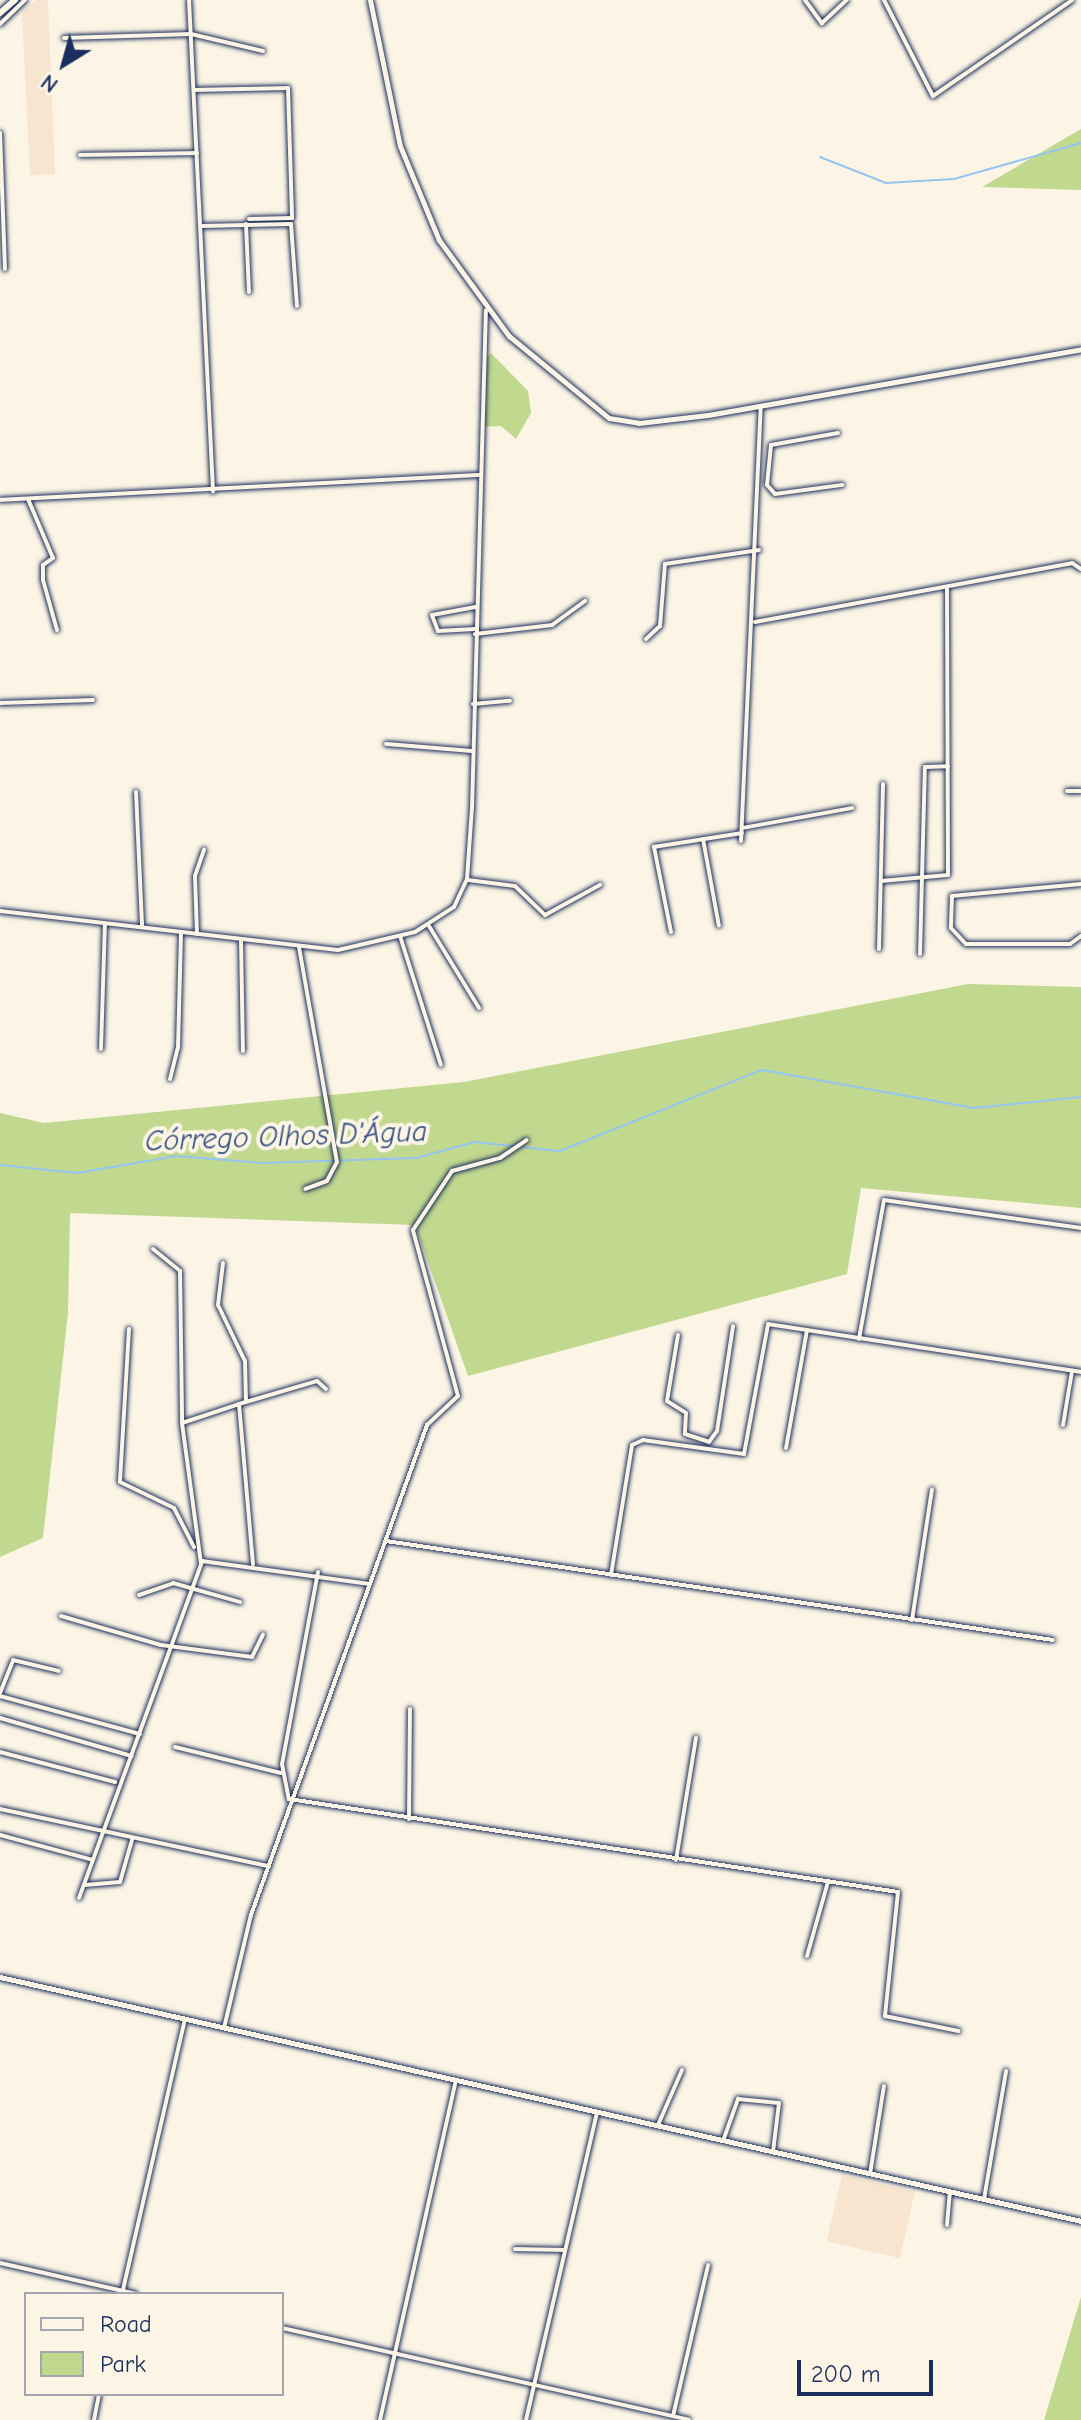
<!DOCTYPE html>
<meta charset="utf-8">
<style>
body{margin:0}
#map{position:relative;width:1081px;height:2420px;overflow:hidden;background:#fcf5e5;font-family:"Comic Neue",sans-serif}
div>[style]{position:absolute}
.built>*{inset:0;background:#f7e5cf;transform-origin:0 0}
.green>*{inset:0;background:#c1d88f}
.stream>*{height:2px;margin:-1px;padding:0 1px;transform-origin:1px;border-radius:1px;background:#95c5f1}
.roads{filter:drop-shadow(0 0 2px #1b2f5e) drop-shadow(0 0 2px #1b2f5e)}
.minor>*{height:4px;margin:-2px;padding:0 2px;transform-origin:2px;border-radius:2px;background:#fcf5e5}
.tertiary>*{height:5px;margin:-2.5px;padding:0 2.5px;transform-origin:2.5px;border-radius:2.5px;background:#fcf5e5}
.secondary>*{height:6px;margin:-3px;padding:0 3px;transform-origin:3px;border-radius:3px;background:#fcf5e5}
span{translate:-50% -50%;white-space:nowrap;text-align:center;line-height:1.15;-webkit-text-stroke:8px #fcf5e5;paint-order:stroke}
.water-label{font-size:30px;color:#3a5483;font-style:italic}
.legend{position:absolute;left:24px;top:2292px;width:260px;height:104px;box-sizing:border-box;background:#fcf5e5;border:2px solid #a2a6af;margin:0;padding:10px 14px;list-style:none;font-size:24px;color:#1b2f5e}
.legend li{display:flex;align-items:center;gap:16px;height:40px}
.legend b{width:40px;border:2px solid #a2a6af}
.north{position:absolute;left:24px;top:24px;width:80px;height:80px;-webkit-text-stroke:6px #fcf5e5;paint-order:stroke;rotate:217deg;font-size:22px;font-weight:700;line-height:32px;text-align:center;color:#1b2f5e}
.north::after{content:'';display:block;margin:auto;width:28px;height:36px;background:#1b2f5e;clip-path:polygon(50% 0,100% 100%,50% 72%,0 100%)}
.scale{position:absolute;left:797px;top:2360px;width:136px;height:36px;box-sizing:border-box;border:4px solid #1b2f5e;border-top:0;padding-left:10px;font-size:24px;line-height:28px;white-space:nowrap;color:#1b2f5e;-webkit-text-stroke:6px #fcf5e5;paint-order:stroke}
</style>
<div id="map">
<div class="built">
<i style="clip-path:polygon(36px 0,48px 0,55px 174px,30px 175px,22px 12px)"></i>
<i style="left:842px;top:2175px;width:75px;height:68px;rotate:13deg"></i>
</div>
<div class="green">
<i style="clip-path:polygon(1081px 129px,1081px 190px,982px 187px)"></i>
<i style="clip-path:polygon(491px 353px,528px 391px,531px 413px,516px 439px,501px 426px,483px 427px,484px 361px)"></i>
<i style="clip-path:polygon(968px 984px,1081px 987px,1081px 1208px,861px 1188px,847px 1274px,468px 1376px,415px 1225px,70px 1213px,68px 1313px,43px 1538px,0 1557px,0 1113px,44px 1123px,464px 1082px)"></i>
<i style="clip-path:polygon(1081px 2297px,1081px 2420px,1044px 2420px)"></i>
</div>
<div class="stream">
<i style="left:820px;top:157px;width:71px;rotate:21.5deg"></i>
<i style="left:886px;top:183px;width:68px;rotate:-3.4deg"></i>
<i style="left:954px;top:179px;width:132px;rotate:-15.8deg"></i>
<i style="left:520px;top:1147px;width:40px;rotate:5.7deg"></i>
<i style="left:560px;top:1151px;width:218px;rotate:-21.9deg"></i>
<i style="left:762px;top:1070px;width:215px;rotate:10.2deg"></i>
<i style="left:974px;top:1108px;width:108px;rotate:-5.9deg"></i>
<i style="left:0;top:1165px;width:77px;rotate:5.9deg"></i>
<i style="left:77px;top:1173px;width:100px;rotate:-9.7deg"></i>
<i style="left:176px;top:1156px;width:86px;rotate:4.7deg"></i>
<i style="left:262px;top:1163px;width:154px;rotate:-1.9deg"></i>
<i style="left:416px;top:1158px;width:61px;rotate:-15.2deg"></i>
<i style="left:475px;top:1142px;width:39px;rotate:6deg"></i>
</div>
<div class="roads">
<div class="minor">
<i style="left:189px;top:0;width:492px;rotate:87.2deg"></i>
<i style="left:805px;top:0;width:29px;rotate:54deg"></i>
<i style="left:822px;top:23px;width:34px;rotate:-43deg"></i>
<i style="left:884px;top:0;width:108px;rotate:63deg"></i>
<i style="left:933px;top:96px;width:169px;rotate:-34.6deg"></i>
<i style="left:0;top:24px;width:35px;rotate:-44deg"></i>
<i style="left:64px;top:38px;width:127px;rotate:-1.8deg"></i>
<i style="left:191px;top:34px;width:74px;rotate:13.3deg"></i>
<i style="left:194px;top:90px;width:94px;rotate:-1.2deg"></i>
<i style="left:288px;top:88px;width:130px;rotate:88.2deg"></i>
<i style="left:292px;top:218px;width:43px;rotate:178.7deg"></i>
<i style="left:0;top:133px;width:136px;rotate:87.9deg"></i>
<i style="left:80px;top:155px;width:117px;rotate:-1deg"></i>
<i style="left:246px;top:224px;width:68px;rotate:87.5deg"></i>
<i style="left:201px;top:226px;width:90px;rotate:-1.3deg"></i>
<i style="left:291px;top:224px;width:82px;rotate:85.8deg"></i>
<i style="left:838px;top:433px;width:68px;rotate:169.8deg"></i>
<i style="left:771px;top:445px;width:40px;rotate:95.7deg"></i>
<i style="left:767px;top:485px;width:12px;rotate:48deg"></i>
<i style="left:775px;top:494px;width:68px;rotate:-7.7deg"></i>
<i style="left:28px;top:499px;width:64px;rotate:67deg"></i>
<i style="left:53px;top:558px;width:12px;rotate:145deg"></i>
<i style="left:43px;top:565px;width:15px;rotate:90deg"></i>
<i style="left:43px;top:580px;width:52px;rotate:74.4deg"></i>
<i style="left:0;top:500px;width:481px;rotate:-3deg"></i>
<i style="left:755px;top:622px;width:322px;rotate:-10.5deg"></i>
<i style="left:1072px;top:563px;width:11px;rotate:34deg"></i>
<i style="left:475px;top:629px;width:37px;rotate:177deg"></i>
<i style="left:438px;top:631px;width:17px;rotate:-111deg"></i>
<i style="left:432px;top:615px;width:44px;rotate:-10.5deg"></i>
<i style="left:475px;top:634px;width:78px;rotate:-6.7deg"></i>
<i style="left:552px;top:625px;width:41px;rotate:-36deg"></i>
<i style="left:646px;top:639px;width:19px;rotate:-43deg"></i>
<i style="left:660px;top:626px;width:62px;rotate:-85.4deg"></i>
<i style="left:665px;top:564px;width:95px;rotate:-8.5deg"></i>
<i style="left:0;top:703px;width:93px;rotate:-1.8deg"></i>
<i style="left:473px;top:704px;width:37px;rotate:-5deg"></i>
<i style="left:386px;top:744px;width:87px;rotate:4.6deg"></i>
<i style="left:1067px;top:791px;width:14px"></i>
<i style="left:136px;top:792px;width:134px;rotate:87.4deg"></i>
<i style="left:742px;top:828px;width:112px;rotate:-10.3deg"></i>
<i style="left:703px;top:839px;width:88px;rotate:79.6deg"></i>
<i style="left:741px;top:841px;width:435px;rotate:-87.4deg"></i>
<i style="left:468px;top:880px;width:47px;rotate:7.3deg"></i>
<i style="left:515px;top:886px;width:42px;rotate:44deg"></i>
<i style="left:545px;top:915px;width:63px;rotate:-28.6deg"></i>
<i style="left:881px;top:881px;width:67px;rotate:-5.1deg"></i>
<i style="left:948px;top:875px;width:286px;rotate:-90.2deg"></i>
<i style="left:1081px;top:884px;width:130px;rotate:174.7deg"></i>
<i style="left:952px;top:896px;width:32px;rotate:92deg"></i>
<i style="left:951px;top:928px;width:22px;rotate:47deg"></i>
<i style="left:966px;top:944px;width:104px"></i>
<i style="left:1070px;top:944px;width:14px;rotate:-36deg"></i>
<i style="left:0;top:911px;width:340px;rotate:6.6deg"></i>
<i style="left:338px;top:950px;width:79px;rotate:-13.2deg"></i>
<i style="left:415px;top:932px;width:46px;rotate:-32.7deg"></i>
<i style="left:454px;top:907px;width:31px;rotate:-65deg"></i>
<i style="left:467px;top:879px;width:71px;rotate:-86deg"></i>
<i style="left:472px;top:808px;width:498px;rotate:-88.4deg"></i>
<i style="left:429px;top:926px;width:96px;rotate:58.6deg"></i>
<i style="left:671px;top:932px;width:87px;rotate:-101.3deg"></i>
<i style="left:654px;top:847px;width:89px;rotate:-9deg"></i>
<i style="left:197px;top:934px;width:58px;rotate:-92deg"></i>
<i style="left:195px;top:876px;width:28px;rotate:-71deg"></i>
<i style="left:400px;top:936px;width:135px;rotate:72.4deg"></i>
<i style="left:241px;top:940px;width:111px;rotate:89deg"></i>
<i style="left:299px;top:947px;width:218px;rotate:80deg"></i>
<i style="left:337px;top:1162px;width:21px;rotate:118deg"></i>
<i style="left:327px;top:1181px;width:23px;rotate:160deg"></i>
<i style="left:879px;top:949px;width:165px;rotate:-88.6deg"></i>
<i style="left:920px;top:954px;width:187px;rotate:-88.5deg"></i>
<i style="left:925px;top:767px;width:23px;rotate:-2deg"></i>
<i style="left:101px;top:1049px;width:125px;rotate:-88.2deg"></i>
<i style="left:170px;top:1079px;width:32px;rotate:-76deg"></i>
<i style="left:178px;top:1048px;width:115px;rotate:-88.5deg"></i>
<i style="left:153px;top:1249px;width:35px;rotate:39deg"></i>
<i style="left:180px;top:1271px;width:152px;rotate:89.2deg"></i>
<i style="left:182px;top:1423px;width:141px;rotate:82.3deg"></i>
<i style="left:223px;top:1263px;width:42px;rotate:96.8deg"></i>
<i style="left:218px;top:1305px;width:62px;rotate:64.3deg"></i>
<i style="left:245px;top:1361px;width:41px;rotate:88.6deg"></i>
<i style="left:129px;top:1329px;width:153px;rotate:93.4deg"></i>
<i style="left:120px;top:1482px;width:60px;rotate:25.7deg"></i>
<i style="left:174px;top:1508px;width:44px;rotate:62.9deg"></i>
<i style="left:678px;top:1335px;width:67px;rotate:99.5deg"></i>
<i style="left:667px;top:1401px;width:22px;rotate:32deg"></i>
<i style="left:686px;top:1413px;width:21px;rotate:93deg"></i>
<i style="left:685px;top:1434px;width:25px;rotate:18deg"></i>
<i style="left:709px;top:1442px;width:14px;rotate:-54deg"></i>
<i style="left:717px;top:1431px;width:106px;rotate:-81.3deg"></i>
<i style="left:859px;top:1339px;width:141px;rotate:-79.8deg"></i>
<i style="left:884px;top:1200px;width:199px;rotate:8.1deg"></i>
<i style="left:239px;top:1404px;width:81px;rotate:-16.4deg"></i>
<i style="left:317px;top:1381px;width:12px;rotate:42deg"></i>
<i style="left:182px;top:1423px;width:60px;rotate:-18.4deg"></i>
<i style="left:239px;top:1404px;width:161px;rotate:85deg"></i>
<i style="left:1063px;top:1425px;width:55px;rotate:-80.5deg"></i>
<i style="left:786px;top:1448px;width:120px;rotate:-79.9deg"></i>
<i style="left:386px;top:1541px;width:674px;rotate:8.44deg"></i>
<i style="left:318px;top:1572px;width:195px;rotate:100.6deg"></i>
<i style="left:282px;top:1764px;width:36px;rotate:79deg"></i>
<i style="left:289px;top:1799px;width:616px;rotate:8.68deg"></i>
<i style="left:898px;top:1892px;width:125px;rotate:96deg"></i>
<i style="left:885px;top:2016px;width:75px;rotate:11.6deg"></i>
<i style="left:611px;top:1575px;width:132px;rotate:-80.8deg"></i>
<i style="left:632px;top:1445px;width:12px;rotate:-24deg"></i>
<i style="left:643px;top:1440px;width:102px;rotate:7.9deg"></i>
<i style="left:744px;top:1454px;width:132px;rotate:-79.5deg"></i>
<i style="left:768px;top:1324px;width:317px;rotate:8.7deg"></i>
<i style="left:139px;top:1595px;width:36px;rotate:-19deg"></i>
<i style="left:173px;top:1583px;width:70px;rotate:15.8deg"></i>
<i style="left:61px;top:1616px;width:104px;rotate:16.2deg"></i>
<i style="left:161px;top:1645px;width:92px;rotate:7.5deg"></i>
<i style="left:252px;top:1657px;width:25px;rotate:-64deg"></i>
<i style="left:912px;top:1620px;width:132px;rotate:-81.3deg"></i>
<i style="left:0;top:1693px;width:35px;rotate:-68deg"></i>
<i style="left:13px;top:1660px;width:47px;rotate:13.4deg"></i>
<i style="left:0;top:1696px;width:145px;rotate:15.2deg"></i>
<i style="left:0;top:1718px;width:137px;rotate:16.1deg"></i>
<i style="left:175px;top:1747px;width:109px;rotate:13.8deg"></i>
<i style="left:0;top:1752px;width:119px;rotate:14.6deg"></i>
<i style="left:0;top:1809px;width:275px;rotate:12deg"></i>
<i style="left:409px;top:1819px;width:110px;rotate:-89.5deg"></i>
<i style="left:0;top:1835px;width:96px;rotate:15deg"></i>
<i style="left:676px;top:1860px;width:124px;rotate:-80.7deg"></i>
<i style="left:85px;top:1885px;width:35px;rotate:-5deg"></i>
<i style="left:120px;top:1882px;width:44px;rotate:-74.1deg"></i>
<i style="left:79px;top:1898px;width:359px;rotate:-69.9deg"></i>
<i style="left:202px;top:1561px;width:169px;rotate:7.8deg"></i>
<i style="left:807px;top:1956px;width:77px;rotate:-74.2deg"></i>
<i style="left:224px;top:2028px;width:116px;rotate:-76.6deg"></i>
<i style="left:251px;top:1915px;width:521px;rotate:-70.24deg"></i>
<i style="left:427px;top:1425px;width:42px;rotate:-43.1deg"></i>
<i style="left:458px;top:1396px;width:172px;rotate:-105.2deg"></i>
<i style="left:413px;top:1230px;width:71px;rotate:-56.5deg"></i>
<i style="left:452px;top:1171px;width:50px;rotate:-15.2deg"></i>
<i style="left:500px;top:1158px;width:32px;rotate:-34deg"></i>
<i style="left:658px;top:2125px;width:60px;rotate:-66.4deg"></i>
<i style="left:723px;top:2141px;width:45px;rotate:-70.3deg"></i>
<i style="left:738px;top:2099px;width:41px;rotate:5.6deg"></i>
<i style="left:779px;top:2103px;width:49px;rotate:97deg"></i>
<i style="left:870px;top:2174px;width:89px;rotate:-81deg"></i>
<i style="left:984px;top:2199px;width:130px;rotate:-80.2deg"></i>
<i style="left:947px;top:2225px;width:33px;rotate:-85deg"></i>
<i style="left:515px;top:2249px;width:50px;rotate:1.1deg"></i>
<i style="left:0;top:2263px;width:139px;rotate:12.8deg"></i>
<i style="left:122px;top:2294px;width:282px;rotate:-77.1deg"></i>
<i style="left:282px;top:2328px;width:417px;rotate:12.7deg"></i>
<i style="left:673px;top:2416px;width:155px;rotate:-76.9deg"></i>
<i style="left:94px;top:2420px;width:26px;rotate:-79deg"></i>
<i style="left:380px;top:2420px;width:348px;rotate:-77.4deg"></i>
<i style="left:526px;top:2420px;width:316px;rotate:-77deg"></i>
</div>
<div class="tertiary">
<i style="left:370px;top:0;width:149px;rotate:78.4deg"></i>
<i style="left:400px;top:146px;width:102px;rotate:67.5deg"></i>
<i style="left:439px;top:240px;width:119px;rotate:53.9deg"></i>
<i style="left:509px;top:336px;width:129px;rotate:39.4deg"></i>
<i style="left:609px;top:418px;width:30px;rotate:9deg"></i>
<i style="left:639px;top:423px;width:69px;rotate:-6.6deg"></i>
<i style="left:708px;top:415px;width:379px;rotate:-10deg"></i>
<i style="left:0;top:1977px;width:1108px;rotate:12.72deg"></i>
</div>
<div class="secondary">
<i style="left:0;top:13px;width:20px;rotate:-41deg"></i>
</div>
</div>
<div class="water-label">
<span style="left:286px;top:1137px;rotate:-2deg">Córrego Olhos D'Água</span>
</div>
<ul class="legend">
<li><b style="height:10px;background:#fcf5e5"></b>Road</li>
<li><b style="height:22px;background:#c1d88f"></b>Park</li>
</ul>
<div class="north">N</div>
<div class="scale">200 m</div>
</div>
